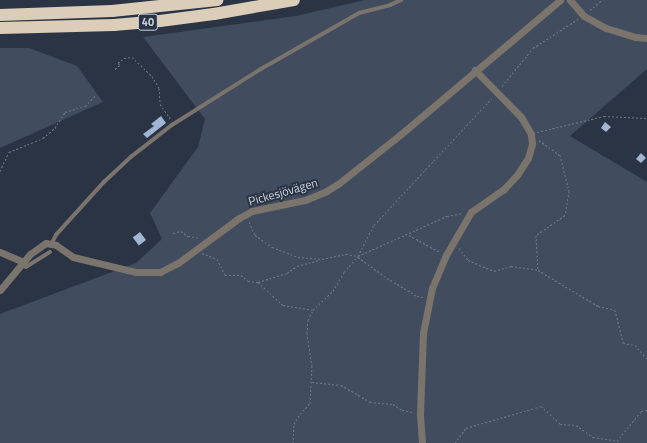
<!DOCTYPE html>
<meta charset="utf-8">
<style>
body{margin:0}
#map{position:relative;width:647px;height:443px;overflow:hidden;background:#2a3445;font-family:"Titillium Web",sans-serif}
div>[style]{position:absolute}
.green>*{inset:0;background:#414d5e}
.building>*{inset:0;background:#a1b5d3;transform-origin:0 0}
.path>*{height:1px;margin-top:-0.5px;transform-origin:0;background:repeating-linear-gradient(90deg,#717987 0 2px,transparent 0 4px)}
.service>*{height:3.5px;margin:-1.75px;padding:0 1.75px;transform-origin:1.75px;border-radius:1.75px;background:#7a746c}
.minor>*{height:7px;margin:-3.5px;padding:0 3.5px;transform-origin:3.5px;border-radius:3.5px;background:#7a746c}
.motorway>*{height:12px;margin:-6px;padding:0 6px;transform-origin:6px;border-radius:6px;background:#dbcdb8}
span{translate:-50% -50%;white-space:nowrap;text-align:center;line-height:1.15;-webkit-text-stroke:4px #2a3445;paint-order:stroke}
.shield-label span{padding:1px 3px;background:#2a3445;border:1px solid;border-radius:3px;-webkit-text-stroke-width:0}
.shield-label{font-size:11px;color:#cdd3de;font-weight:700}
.street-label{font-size:12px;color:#cdd3de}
</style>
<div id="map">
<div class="green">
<i style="clip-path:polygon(365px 0,647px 0,647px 69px,570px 136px,647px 182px,647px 443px,0 443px,0 314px,136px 263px,162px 239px,150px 213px,198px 147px,205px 119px,143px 37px,296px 16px)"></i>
<i style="clip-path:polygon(0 48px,29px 48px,77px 66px,103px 102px,0 148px)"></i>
</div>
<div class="building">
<i style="clip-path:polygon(161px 116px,166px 123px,147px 138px,143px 134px,154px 126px,151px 124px)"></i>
<i style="clip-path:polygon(605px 122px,611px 127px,606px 132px,601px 128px)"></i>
<i style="clip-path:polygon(641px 153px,646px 158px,641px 163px,636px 159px)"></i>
<i style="left:140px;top:232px;width:10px;height:9px;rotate:53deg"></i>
</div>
<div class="path">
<i style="left:590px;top:10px;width:16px;rotate:-40deg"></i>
<i style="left:115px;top:69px;width:6px;rotate:-39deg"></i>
<i style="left:120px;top:65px;width:3px;rotate:-135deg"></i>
<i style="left:118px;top:63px;width:8px;rotate:-40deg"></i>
<i style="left:124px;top:58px;width:8px;rotate:-7deg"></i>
<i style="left:132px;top:57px;width:28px;rotate:44deg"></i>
<i style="left:152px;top:76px;width:14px;rotate:60deg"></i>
<i style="left:159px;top:88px;width:16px;rotate:86deg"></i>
<i style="left:160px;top:104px;width:19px;rotate:55deg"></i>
<i style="left:502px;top:86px;width:49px;rotate:-50.8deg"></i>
<i style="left:533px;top:48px;width:54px;rotate:-32.8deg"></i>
<i style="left:537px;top:132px;width:69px;rotate:-13.4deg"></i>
<i style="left:604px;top:116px;width:43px;rotate:2.7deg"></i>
<i style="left:539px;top:140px;width:26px;rotate:36deg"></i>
<i style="left:560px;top:155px;width:37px;rotate:76deg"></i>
<i style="left:569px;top:191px;width:24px;rotate:99deg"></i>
<i style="left:565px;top:215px;width:35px;rotate:145deg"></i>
<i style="left:536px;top:235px;width:35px;rotate:87deg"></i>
<i style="left:538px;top:270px;width:70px;rotate:31deg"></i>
<i style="left:598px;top:306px;width:17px;rotate:13deg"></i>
<i style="left:615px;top:310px;width:34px;rotate:76deg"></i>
<i style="left:623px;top:343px;width:12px;rotate:9deg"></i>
<i style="left:635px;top:345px;width:18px;rotate:49deg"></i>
<i style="left:0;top:171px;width:21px;rotate:-65deg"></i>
<i style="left:9px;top:152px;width:37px;rotate:-22deg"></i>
<i style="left:43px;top:138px;width:16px;rotate:-40deg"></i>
<i style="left:55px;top:128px;width:19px;rotate:-58deg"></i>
<i style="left:65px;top:112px;width:21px;rotate:-17deg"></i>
<i style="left:85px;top:106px;width:16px;rotate:-45deg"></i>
<i style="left:249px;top:222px;width:14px;rotate:65deg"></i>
<i style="left:255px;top:235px;width:21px;rotate:35deg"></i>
<i style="left:272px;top:247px;width:28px;rotate:21deg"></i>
<i style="left:298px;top:257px;width:24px;rotate:5deg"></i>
<i style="left:322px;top:259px;width:25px;rotate:-12deg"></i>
<i style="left:346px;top:254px;width:12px;rotate:9deg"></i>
<i style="left:358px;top:256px;width:35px;rotate:-63deg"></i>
<i style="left:374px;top:225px;width:173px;rotate:-47.1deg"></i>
<i style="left:173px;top:233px;width:8px;rotate:-14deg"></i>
<i style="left:181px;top:231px;width:9px;rotate:36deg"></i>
<i style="left:188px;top:236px;width:12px;rotate:9deg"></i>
<i style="left:409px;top:235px;width:35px;rotate:29deg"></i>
<i style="left:459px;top:248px;width:15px;rotate:53deg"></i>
<i style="left:468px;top:260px;width:28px;rotate:23deg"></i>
<i style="left:494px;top:271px;width:18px;rotate:-16deg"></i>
<i style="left:511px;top:266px;width:27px;rotate:8deg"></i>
<i style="left:202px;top:253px;width:16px;rotate:22deg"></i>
<i style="left:217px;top:259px;width:18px;rotate:63deg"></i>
<i style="left:225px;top:275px;width:16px"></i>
<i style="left:241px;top:275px;width:9px;rotate:41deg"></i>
<i style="left:248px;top:281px;width:10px;rotate:6deg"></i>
<i style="left:258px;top:282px;width:34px;rotate:43deg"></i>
<i style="left:283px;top:305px;width:30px;rotate:9deg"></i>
<i style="left:358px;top:257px;width:36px;rotate:36deg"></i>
<i style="left:387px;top:278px;width:35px;rotate:31deg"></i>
<i style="left:417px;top:296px;width:6px;rotate:9deg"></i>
<i style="left:258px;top:282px;width:30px;rotate:-17deg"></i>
<i style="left:287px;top:273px;width:12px;rotate:-35deg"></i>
<i style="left:297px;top:266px;width:24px;rotate:-15deg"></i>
<i style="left:312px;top:382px;width:29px;rotate:6deg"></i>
<i style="left:341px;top:385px;width:34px;rotate:30deg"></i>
<i style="left:370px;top:402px;width:23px;rotate:5deg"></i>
<i style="left:393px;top:404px;width:11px;rotate:34deg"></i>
<i style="left:402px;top:410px;width:10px;rotate:11deg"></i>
<i style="left:293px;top:443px;width:19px;rotate:-87deg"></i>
<i style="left:294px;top:424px;width:12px;rotate:-59deg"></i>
<i style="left:300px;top:414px;width:15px;rotate:-48deg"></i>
<i style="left:310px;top:403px;width:37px;rotate:-87deg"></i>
<i style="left:312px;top:366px;width:33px;rotate:-99deg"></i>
<i style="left:307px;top:333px;width:13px;rotate:-86deg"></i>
<i style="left:308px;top:320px;width:11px;rotate:-63deg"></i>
<i style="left:313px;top:310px;width:28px;rotate:-44deg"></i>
<i style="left:333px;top:291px;width:22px;rotate:-60deg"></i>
<i style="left:344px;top:272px;width:21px;rotate:-49deg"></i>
<i style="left:358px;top:256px;width:98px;rotate:-24.2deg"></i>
<i style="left:447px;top:216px;width:15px;rotate:-11deg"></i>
<i style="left:455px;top:443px;width:19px;rotate:-54deg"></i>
<i style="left:466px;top:428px;width:78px;rotate:-16.3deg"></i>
<i style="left:541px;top:406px;width:26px;rotate:43deg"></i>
<i style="left:560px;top:424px;width:16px;rotate:4deg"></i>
<i style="left:576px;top:425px;width:21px;rotate:35deg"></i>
<i style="left:593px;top:437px;width:24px;rotate:9deg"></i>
<i style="left:617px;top:441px;width:38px;rotate:-51deg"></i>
<i style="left:641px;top:411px;width:6px;rotate:-9deg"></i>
</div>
<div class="service">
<i style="left:52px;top:243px;width:9px;rotate:-63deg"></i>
<i style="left:56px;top:235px;width:72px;rotate:-47.8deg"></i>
<i style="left:104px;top:182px;width:37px;rotate:-43deg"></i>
<i style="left:131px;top:157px;width:52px;rotate:-38deg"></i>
<i style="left:172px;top:125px;width:105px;rotate:-32.2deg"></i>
<i style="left:261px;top:69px;width:113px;rotate:-29.7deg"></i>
<i style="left:359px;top:13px;width:32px;rotate:-14deg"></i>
<i style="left:390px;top:5px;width:12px;rotate:-24deg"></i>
<i style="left:24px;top:263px;width:4px;rotate:63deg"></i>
<i style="left:26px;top:267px;width:28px;rotate:-32deg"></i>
</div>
<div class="minor">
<i style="left:570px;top:0;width:21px;rotate:49deg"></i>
<i style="left:584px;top:16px;width:25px;rotate:29deg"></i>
<i style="left:606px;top:28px;width:31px;rotate:17deg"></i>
<i style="left:636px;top:37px;width:11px;rotate:5deg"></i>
<i style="left:0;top:252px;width:25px;rotate:23deg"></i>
<i style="left:0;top:290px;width:47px;rotate:-50.2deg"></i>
<i style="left:30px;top:254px;width:19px;rotate:-35deg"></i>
<i style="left:46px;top:243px;width:10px;rotate:11deg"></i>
<i style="left:56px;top:245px;width:21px;rotate:35deg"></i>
<i style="left:73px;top:257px;width:65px;rotate:13.4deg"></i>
<i style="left:136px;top:272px;width:24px"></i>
<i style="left:160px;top:272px;width:20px;rotate:-27deg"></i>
<i style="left:178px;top:263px;width:76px;rotate:-36.4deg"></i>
<i style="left:239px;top:218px;width:15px;rotate:-28deg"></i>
<i style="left:252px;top:211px;width:54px;rotate:-11.7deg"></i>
<i style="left:305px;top:200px;width:22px;rotate:-22deg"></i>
<i style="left:325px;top:192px;width:15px;rotate:-32deg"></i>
<i style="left:338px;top:184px;width:80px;rotate:-38.4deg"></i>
<i style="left:401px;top:134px;width:208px;rotate:-40.1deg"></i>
<i style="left:422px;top:443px;width:29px;rotate:-94deg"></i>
<i style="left:420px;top:414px;width:81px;rotate:-87.9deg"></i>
<i style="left:423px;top:333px;width:46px;rotate:-78.7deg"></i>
<i style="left:432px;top:288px;width:36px;rotate:-67deg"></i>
<i style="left:446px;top:255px;width:50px;rotate:-59.8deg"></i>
<i style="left:471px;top:212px;width:39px;rotate:-35deg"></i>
<i style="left:503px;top:190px;width:21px;rotate:-47deg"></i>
<i style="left:517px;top:175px;width:20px;rotate:-57deg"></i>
<i style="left:528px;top:158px;width:15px;rotate:-74deg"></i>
<i style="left:532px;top:144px;width:10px;rotate:-96deg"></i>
<i style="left:531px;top:134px;width:20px;rotate:-120deg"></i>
<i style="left:521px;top:117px;width:66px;rotate:-134.4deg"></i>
</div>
<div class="motorway">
<i style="left:0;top:15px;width:112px;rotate:-2deg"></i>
<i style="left:112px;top:11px;width:106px;rotate:-6deg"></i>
<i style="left:0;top:28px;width:114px;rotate:-1.5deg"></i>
<i style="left:114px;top:25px;width:46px;rotate:-5deg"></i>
<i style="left:160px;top:21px;width:54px;rotate:-7.4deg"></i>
<i style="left:214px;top:14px;width:81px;rotate:-9.9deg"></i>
</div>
<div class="shield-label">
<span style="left:148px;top:22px">40</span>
</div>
<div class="street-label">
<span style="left:283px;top:192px;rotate:-16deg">Pickesjövägen</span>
</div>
</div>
